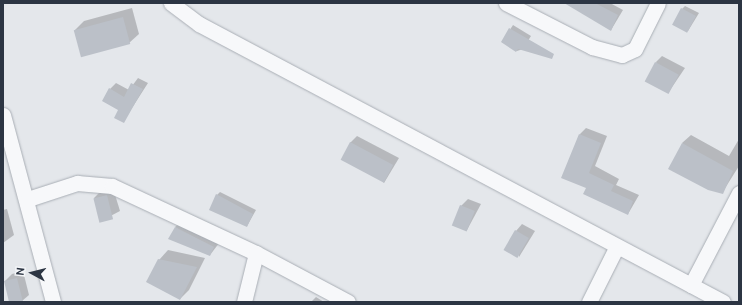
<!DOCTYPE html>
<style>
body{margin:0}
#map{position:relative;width:742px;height:305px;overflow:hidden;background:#e4e7eb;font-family:Ubuntu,sans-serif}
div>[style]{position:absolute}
.shadow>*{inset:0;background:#0003}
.building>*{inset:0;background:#bbc0c8;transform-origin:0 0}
.roads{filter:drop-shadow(0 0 1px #a9aeb5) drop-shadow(0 0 1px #a9aeb5)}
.street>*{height:15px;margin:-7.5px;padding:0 7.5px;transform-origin:7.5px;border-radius:7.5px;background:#f7f8fa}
span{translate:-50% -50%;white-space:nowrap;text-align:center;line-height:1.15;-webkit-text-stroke:3px #f4f6f9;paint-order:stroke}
.frame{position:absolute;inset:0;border:4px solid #2c3543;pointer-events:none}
.north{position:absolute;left:12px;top:253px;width:40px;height:40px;-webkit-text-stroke:3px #f4f6f9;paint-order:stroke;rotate:277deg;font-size:11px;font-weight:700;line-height:16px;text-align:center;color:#2c3543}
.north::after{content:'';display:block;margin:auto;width:14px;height:18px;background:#2c3543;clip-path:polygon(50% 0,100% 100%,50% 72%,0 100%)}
</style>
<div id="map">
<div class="shadow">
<i style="clip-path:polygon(578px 3px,610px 3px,623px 10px,611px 30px)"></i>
<i style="clip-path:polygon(685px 6px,699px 13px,688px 31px,682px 9px)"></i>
<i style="clip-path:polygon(132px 8px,139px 34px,129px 43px,75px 30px,84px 21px)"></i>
<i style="clip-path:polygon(513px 25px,531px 36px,523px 49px,517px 51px,502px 42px)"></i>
<i style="clip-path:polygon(662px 56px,685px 68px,668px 93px,656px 62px)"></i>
<i style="clip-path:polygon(138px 78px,148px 83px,123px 122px,110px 89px,116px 83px,129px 90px)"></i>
<i style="clip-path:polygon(586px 128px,607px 136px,595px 166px,619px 179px,616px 185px,639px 195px,628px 214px,588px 187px,580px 134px)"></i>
<i style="clip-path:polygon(691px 135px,729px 156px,739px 139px,739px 166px,722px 193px,682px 143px)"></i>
<i style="clip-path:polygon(357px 136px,399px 158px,384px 183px,350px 143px)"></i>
<i style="clip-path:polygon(113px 188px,120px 211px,101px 221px,94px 198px,101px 191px)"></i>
<i style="clip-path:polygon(220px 192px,256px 210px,247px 226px,217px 195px)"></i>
<i style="clip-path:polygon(468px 199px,481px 204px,467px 230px,461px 206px)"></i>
<i style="clip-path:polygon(7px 209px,14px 235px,3px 243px,3px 210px)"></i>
<i style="clip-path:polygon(185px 218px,223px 238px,210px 255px,175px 227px)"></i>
<i style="clip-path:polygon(522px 224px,535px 231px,519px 257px,516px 231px)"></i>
<i style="clip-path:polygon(168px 250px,205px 258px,189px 290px,180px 299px,159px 260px)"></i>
<i style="clip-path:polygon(23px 271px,29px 295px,22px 301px,10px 302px,5px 281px,12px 274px)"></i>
<i style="clip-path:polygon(316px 297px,324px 302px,311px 302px)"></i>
</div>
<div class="building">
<i style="clip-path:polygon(564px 3px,595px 3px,618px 15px,611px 31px)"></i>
<i style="left:681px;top:8px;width:17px;height:19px;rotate:28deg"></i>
<i style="left:123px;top:17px;width:28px;height:51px;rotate:75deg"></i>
<i style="clip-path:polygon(509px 28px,554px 54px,552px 59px,518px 49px,516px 52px,501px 42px)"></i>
<i style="left:655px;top:62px;width:27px;height:22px;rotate:28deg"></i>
<i style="clip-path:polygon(131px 83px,143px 89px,124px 123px,114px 118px,118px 110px,102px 101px,109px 88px,124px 97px)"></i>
<i style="clip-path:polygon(579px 134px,601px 143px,589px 173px,614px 185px,611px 191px,633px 201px,628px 215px,583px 194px,586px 188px,561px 178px)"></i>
<i style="left:350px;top:142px;width:49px;height:20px;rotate:28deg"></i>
<i style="clip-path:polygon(682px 143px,733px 171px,723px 194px,708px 190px,668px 169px)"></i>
<i style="clip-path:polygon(216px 194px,253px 214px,247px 227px,209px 210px)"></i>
<i style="left:107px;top:195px;width:25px;height:14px;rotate:76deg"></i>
<i style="left:460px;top:205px;width:16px;height:22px;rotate:22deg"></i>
<i style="clip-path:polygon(175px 227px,214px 247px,210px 256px,168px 239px)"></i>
<i style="left:515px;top:230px;width:16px;height:23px;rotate:30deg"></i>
<i style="clip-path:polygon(158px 259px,197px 267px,180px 300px,146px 282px)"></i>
<i style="clip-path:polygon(17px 278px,23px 302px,9px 302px,4px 281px)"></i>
</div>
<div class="roads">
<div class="street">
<i style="left:171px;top:3px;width:35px;rotate:37deg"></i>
<i style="left:199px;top:24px;width:593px;rotate:27.95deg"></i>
<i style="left:506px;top:3px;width:97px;rotate:27.1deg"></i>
<i style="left:592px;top:47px;width:31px;rotate:15deg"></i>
<i style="left:622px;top:55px;width:14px;rotate:-25deg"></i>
<i style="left:635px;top:49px;width:51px;rotate:-63.4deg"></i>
<i style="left:3px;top:115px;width:194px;rotate:75deg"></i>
<i style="left:28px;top:199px;width:52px;rotate:-18.1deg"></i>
<i style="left:77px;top:183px;width:35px;rotate:5deg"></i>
<i style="left:112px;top:186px;width:159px;rotate:25deg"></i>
<i style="left:256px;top:253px;width:104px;rotate:28deg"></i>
<i style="left:691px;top:285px;width:104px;rotate:-62.4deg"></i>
<i style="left:244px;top:302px;width:50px;rotate:-76.2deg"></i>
<i style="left:589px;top:302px;width:60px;rotate:-63.4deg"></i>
</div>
</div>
<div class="frame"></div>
<div class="north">N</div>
</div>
